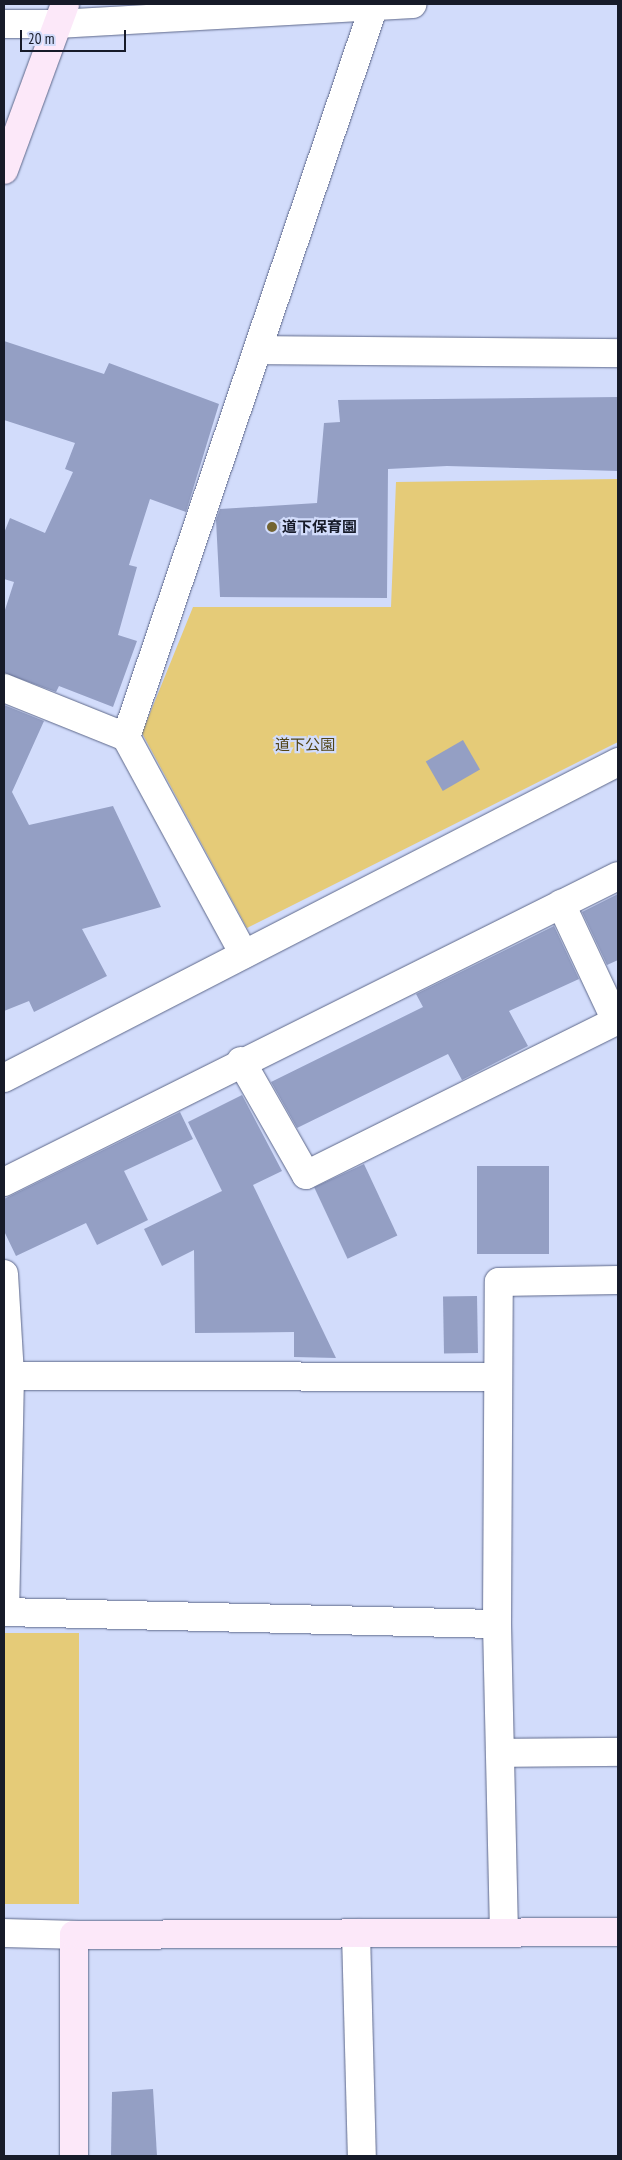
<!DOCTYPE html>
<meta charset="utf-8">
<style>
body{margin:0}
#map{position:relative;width:622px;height:2160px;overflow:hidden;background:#d2dcfb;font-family:"PT Sans Narrow","Noto Sans JP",sans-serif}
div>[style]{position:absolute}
.green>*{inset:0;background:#e5cb78;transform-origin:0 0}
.building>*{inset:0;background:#949fc4;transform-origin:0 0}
.roads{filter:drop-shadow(0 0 1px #5e688a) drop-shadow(0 0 1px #5e688a)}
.street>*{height:28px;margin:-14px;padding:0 14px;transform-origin:14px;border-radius:14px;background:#fff}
.secondary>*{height:28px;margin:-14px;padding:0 14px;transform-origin:14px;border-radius:14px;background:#fce8f9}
.dots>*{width:14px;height:14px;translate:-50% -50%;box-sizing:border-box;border:2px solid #d2dcfb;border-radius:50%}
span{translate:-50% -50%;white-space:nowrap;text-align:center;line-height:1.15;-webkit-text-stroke:4.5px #d2dcfb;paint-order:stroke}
.poi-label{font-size:15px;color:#171b29;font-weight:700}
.left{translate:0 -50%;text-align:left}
.park-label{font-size:15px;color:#514417}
.frame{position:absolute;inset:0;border:5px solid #171b29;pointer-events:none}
.scale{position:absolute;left:20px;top:30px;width:106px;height:22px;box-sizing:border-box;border:2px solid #171b29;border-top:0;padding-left:6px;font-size:15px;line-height:18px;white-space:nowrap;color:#171b29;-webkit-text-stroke:4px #d2dcfb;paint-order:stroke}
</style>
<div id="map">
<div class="green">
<i style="clip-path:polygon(618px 479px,618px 742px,247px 928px,142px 733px,193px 607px,391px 607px,396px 482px)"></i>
<i style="left:4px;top:1633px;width:75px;height:271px"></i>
</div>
<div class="building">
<i style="clip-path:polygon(4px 341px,104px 374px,109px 363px,219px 404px,186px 512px,150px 499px,129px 565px,137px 567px,118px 635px,137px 641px,113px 707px,59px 686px,56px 692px,4px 673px,4px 613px,14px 582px,4px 579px,4px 533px,10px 518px,45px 533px,73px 472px,65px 469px,75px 443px,4px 420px)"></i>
<i style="clip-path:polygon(618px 397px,618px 471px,447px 466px,388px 469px,387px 598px,220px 597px,216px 520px,220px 509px,317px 503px,324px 423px,340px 422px,338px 400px)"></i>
<i style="clip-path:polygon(4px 705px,44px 721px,12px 792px,29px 825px,113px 806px,161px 907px,82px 929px,107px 976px,34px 1012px,29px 1001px,4px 1011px)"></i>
<i style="left:463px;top:740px;width:34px;height:43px;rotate:60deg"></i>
<i style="clip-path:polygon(618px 894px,618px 960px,607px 965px,582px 912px)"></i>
<i style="clip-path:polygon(554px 926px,579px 979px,509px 1011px,528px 1046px,462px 1080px,448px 1054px,297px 1128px,271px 1082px,423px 1007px,416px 994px)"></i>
<i style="clip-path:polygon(242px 1095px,282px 1171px,253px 1185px,336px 1358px,294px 1357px,294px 1332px,195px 1333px,194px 1250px,162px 1266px,144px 1229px,222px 1191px,188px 1122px)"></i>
<i style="clip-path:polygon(180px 1112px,193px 1139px,124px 1171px,148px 1220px,97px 1245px,86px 1223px,16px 1256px,4px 1231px,4px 1199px)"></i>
<i style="left:364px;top:1164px;width:79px;height:55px;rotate:65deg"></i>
<i style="left:477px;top:1166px;width:72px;height:88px"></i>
<i style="left:477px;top:1296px;width:57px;height:34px;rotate:89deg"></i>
<i style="clip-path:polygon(153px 2089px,157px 2156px,111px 2156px,112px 2092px)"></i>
</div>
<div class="roads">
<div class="street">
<i style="left:4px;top:24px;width:53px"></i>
<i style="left:57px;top:24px;width:356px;rotate:-3.2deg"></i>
<i style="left:260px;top:350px;width:358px;rotate:0.5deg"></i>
<i style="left:4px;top:688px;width:131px;rotate:21.9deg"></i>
<i style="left:126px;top:737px;width:247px;rotate:61.5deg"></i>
<i style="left:126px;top:737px;width:772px;rotate:-71.26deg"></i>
<i style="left:561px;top:904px;width:129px;rotate:64.8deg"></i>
<i style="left:241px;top:1061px;width:131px;rotate:60.3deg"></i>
<i style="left:306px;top:1175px;width:348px;rotate:-26.4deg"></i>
<i style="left:4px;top:1078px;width:691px;rotate:-27.23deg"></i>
<i style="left:4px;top:1182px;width:686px;rotate:-26.49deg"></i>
<i style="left:4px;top:1274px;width:102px;rotate:86.6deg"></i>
<i style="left:10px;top:1376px;width:236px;rotate:91.2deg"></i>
<i style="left:10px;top:1376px;width:488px;rotate:0.1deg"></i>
<i style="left:4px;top:1612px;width:493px;rotate:1.4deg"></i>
<i style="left:500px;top:1753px;width:118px;rotate:-0.5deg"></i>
<i style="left:4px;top:1933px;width:70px;rotate:1.6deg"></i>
<i style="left:356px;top:1933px;width:223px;rotate:88.5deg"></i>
<i style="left:504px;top:1933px;width:309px;rotate:-91.3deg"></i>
<i style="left:497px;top:1624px;width:342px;rotate:-89.7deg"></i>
<i style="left:499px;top:1282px;width:119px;rotate:-1deg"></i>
</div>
<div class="secondary">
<i style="left:4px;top:170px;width:177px;rotate:-69.8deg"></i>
<i style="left:74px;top:2156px;width:221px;rotate:-90deg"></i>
<i style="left:74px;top:1935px;width:544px;rotate:-0.32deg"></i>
</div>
</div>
<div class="dots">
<i style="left:272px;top:527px;background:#736431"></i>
</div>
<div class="poi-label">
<span class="left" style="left:282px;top:527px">道下保育園</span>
</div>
<div class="park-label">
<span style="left:305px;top:745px">道下公園</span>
</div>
<div class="frame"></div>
<div class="scale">20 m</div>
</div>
